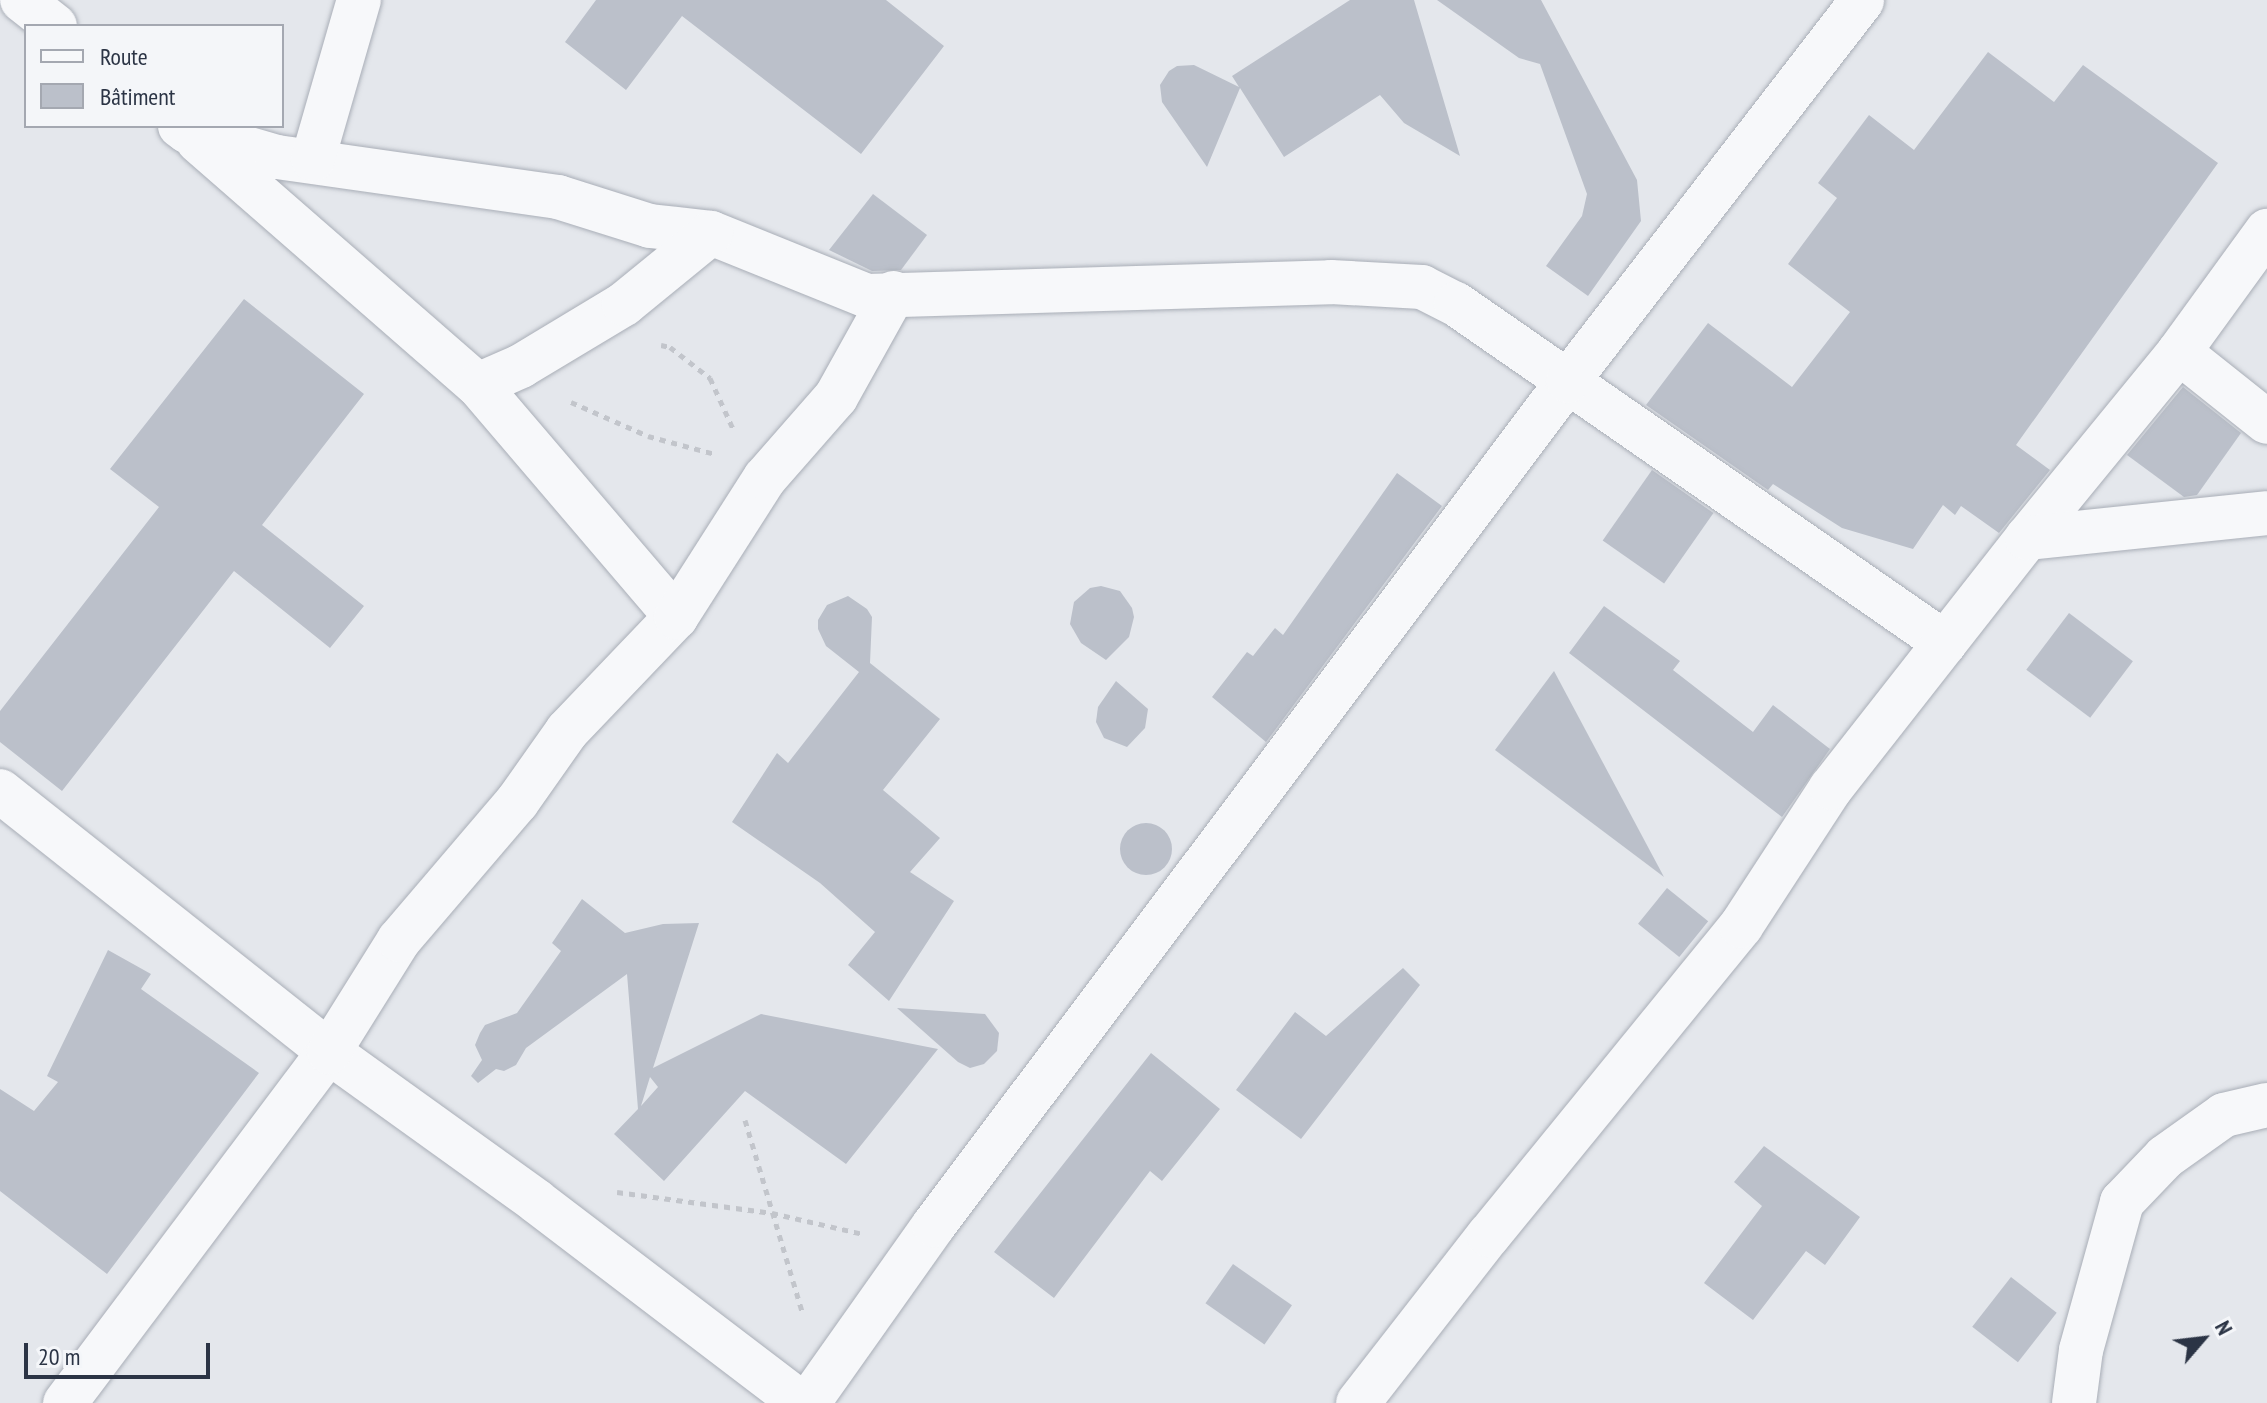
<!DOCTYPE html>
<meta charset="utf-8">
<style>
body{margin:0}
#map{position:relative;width:2267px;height:1403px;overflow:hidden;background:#e4e7ec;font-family:"PT Sans Narrow",sans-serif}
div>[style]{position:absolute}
.building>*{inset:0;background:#bbc0ca;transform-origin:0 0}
.round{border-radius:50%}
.path>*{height:5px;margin-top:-2.5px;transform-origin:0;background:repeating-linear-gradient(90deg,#c2c5cb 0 6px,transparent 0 12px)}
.roads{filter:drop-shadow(0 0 2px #a9aeb7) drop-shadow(0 0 2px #a9aeb7)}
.street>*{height:44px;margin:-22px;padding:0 22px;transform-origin:22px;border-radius:22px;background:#f7f8fa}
span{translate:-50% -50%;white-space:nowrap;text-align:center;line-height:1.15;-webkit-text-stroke:8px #f4f6f9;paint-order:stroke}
.legend{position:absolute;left:24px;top:24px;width:260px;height:104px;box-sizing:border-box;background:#f4f6f9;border:2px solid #a4a8b1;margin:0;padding:10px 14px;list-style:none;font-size:24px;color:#2b3445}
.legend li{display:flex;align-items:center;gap:16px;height:40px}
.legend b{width:40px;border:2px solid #a4a8b1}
.north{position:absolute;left:2163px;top:1299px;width:80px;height:80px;-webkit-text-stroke:6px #f4f6f9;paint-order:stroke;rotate:62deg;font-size:22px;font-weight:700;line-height:32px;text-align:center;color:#2b3445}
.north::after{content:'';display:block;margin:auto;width:28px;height:36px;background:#2b3445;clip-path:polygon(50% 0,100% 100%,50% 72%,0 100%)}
.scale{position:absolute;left:24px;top:1343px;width:186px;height:36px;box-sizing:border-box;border:4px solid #2b3445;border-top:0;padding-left:10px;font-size:24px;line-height:28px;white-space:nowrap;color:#2b3445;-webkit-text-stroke:6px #f4f6f9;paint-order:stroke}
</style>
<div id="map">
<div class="building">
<i style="clip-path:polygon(596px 0,886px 0,944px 46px,861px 154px,682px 16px,626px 90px,565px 42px)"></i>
<i style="clip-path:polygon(1350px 0,1414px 0,1460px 156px,1404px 123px,1380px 95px,1284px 157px,1240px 88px,1207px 167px,1162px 102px,1160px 85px,1169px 71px,1177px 66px,1194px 65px,1239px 87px,1232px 76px)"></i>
<i style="clip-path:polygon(1437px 0,1541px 0,1637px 180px,1641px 221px,1588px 296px,1546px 266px,1582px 216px,1587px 194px,1540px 64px,1519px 58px)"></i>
<i style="clip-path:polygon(1988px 52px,2054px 102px,2083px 65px,2218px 163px,2016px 445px,2050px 470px,1999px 533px,1961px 506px,1955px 515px,1943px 505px,1913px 549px,1842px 528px,1773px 484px,1768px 490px,1646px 405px,1708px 323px,1792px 387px,1850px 312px,1788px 264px,1837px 198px,1818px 183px,1869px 115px,1914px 150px)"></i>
<i style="clip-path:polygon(873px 194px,927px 235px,901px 270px,872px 271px,829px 250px)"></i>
<i style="clip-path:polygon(244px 299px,364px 394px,262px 525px,364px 606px,330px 648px,234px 571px,62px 791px,0 742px,0 711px,159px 507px,110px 469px)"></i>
<i style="clip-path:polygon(2183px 387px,2241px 433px,2197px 495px,2184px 497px,2127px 455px)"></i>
<i style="left:1652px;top:470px;width:75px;height:86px;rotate:35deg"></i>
<i style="clip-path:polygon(1397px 473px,1442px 506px,1266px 742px,1212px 697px,1247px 652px,1253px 656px,1275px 628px,1283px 635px)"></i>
<i style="clip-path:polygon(1101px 586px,1120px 591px,1132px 608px,1134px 617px,1129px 637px,1106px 660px,1081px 643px,1070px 624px,1074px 602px,1090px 588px)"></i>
<i style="clip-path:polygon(848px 596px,867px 609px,872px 617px,870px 663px,940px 719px,883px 790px,940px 838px,910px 872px,954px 901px,889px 1001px,848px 965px,875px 932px,820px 883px,732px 822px,777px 753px,788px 763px,859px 672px,826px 646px,818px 629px,818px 620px,827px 605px)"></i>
<i style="clip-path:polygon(1604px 606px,1680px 661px,1673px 670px,1753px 732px,1773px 705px,1830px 749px,1782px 817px,1569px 653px)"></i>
<i style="left:2069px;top:613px;width:80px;height:71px;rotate:37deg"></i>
<i style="clip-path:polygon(1554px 671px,1664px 877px,1495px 750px)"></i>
<i style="clip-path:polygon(1116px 681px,1148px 709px,1145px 728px,1127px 747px,1104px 738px,1096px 722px,1098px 707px)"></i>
<i class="round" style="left:1120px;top:823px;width:52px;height:52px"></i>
<i style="left:1667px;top:888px;width:53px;height:46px;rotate:39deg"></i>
<i style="clip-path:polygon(evenodd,582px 899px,625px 933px,663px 924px,699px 923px,653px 1068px,761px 1014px,938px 1049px,846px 1164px,745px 1091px,664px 1181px,614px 1134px,638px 1109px,627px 974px,526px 1048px,516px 1065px,504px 1071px,496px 1069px,478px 1083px,471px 1076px,482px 1060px,475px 1045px,480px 1033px,485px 1025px,517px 1013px,561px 951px,552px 943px,582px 899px,650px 1077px,658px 1087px,641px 1106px,650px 1077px)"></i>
<i style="clip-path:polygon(108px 950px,151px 974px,141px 989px,259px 1073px,107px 1274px,0 1191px,0 1089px,34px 1111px,58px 1082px,47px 1076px)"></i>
<i style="clip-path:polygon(1403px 968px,1420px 985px,1301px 1139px,1236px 1090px,1295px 1012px,1326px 1036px)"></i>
<i style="clip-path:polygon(897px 1008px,985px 1014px,999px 1033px,997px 1051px,984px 1064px,970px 1068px,958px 1062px)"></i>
<i style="clip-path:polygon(1151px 1053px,1220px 1109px,1162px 1181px,1150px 1171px,1054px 1298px,994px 1252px)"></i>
<i style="clip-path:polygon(1764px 1146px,1860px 1217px,1825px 1265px,1806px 1251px,1753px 1320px,1704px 1283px,1762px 1206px,1734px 1182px)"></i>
<i style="left:1233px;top:1264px;width:72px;height:48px;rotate:35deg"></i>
<i style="left:2011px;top:1277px;width:58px;height:63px;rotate:38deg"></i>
</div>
<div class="path">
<i style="left:661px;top:345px;width:9px;rotate:13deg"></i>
<i style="left:670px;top:347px;width:51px;rotate:37.8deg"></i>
<i style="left:710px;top:378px;width:58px;rotate:65.6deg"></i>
<i style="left:571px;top:402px;width:84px;rotate:23.8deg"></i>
<i style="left:648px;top:436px;width:69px;rotate:15deg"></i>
<i style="left:745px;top:1120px;width:202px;rotate:73.4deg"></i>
<i style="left:617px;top:1192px;width:156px;rotate:7.7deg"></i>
<i style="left:772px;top:1213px;width:93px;rotate:13deg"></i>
</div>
<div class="roads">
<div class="street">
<i style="left:22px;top:0;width:42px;rotate:38.2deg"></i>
<i style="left:180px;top:126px;width:9px;rotate:36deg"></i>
<i style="left:187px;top:131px;width:94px;rotate:16.1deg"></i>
<i style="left:277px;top:157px;width:284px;rotate:8.1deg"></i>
<i style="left:558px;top:197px;width:96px;rotate:17.5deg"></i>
<i style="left:650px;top:226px;width:61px;rotate:6.5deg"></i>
<i style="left:711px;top:233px;width:168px;rotate:22deg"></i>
<i style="left:867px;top:296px;width:464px;rotate:-1.7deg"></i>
<i style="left:1331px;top:282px;width:91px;rotate:3.1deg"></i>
<i style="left:1422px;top:287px;width:38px;rotate:27deg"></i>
<i style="left:1456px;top:304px;width:595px;rotate:34.73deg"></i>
<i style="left:198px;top:141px;width:371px;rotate:41.1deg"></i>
<i style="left:478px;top:385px;width:305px;rotate:49.5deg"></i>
<i style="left:313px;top:159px;width:166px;rotate:-73.9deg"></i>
<i style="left:2179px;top:352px;width:112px;rotate:38.5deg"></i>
<i style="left:478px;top:385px;width:47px;rotate:-23.8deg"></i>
<i style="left:521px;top:366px;width:120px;rotate:-31deg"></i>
<i style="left:624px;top:304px;width:112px;rotate:-39.2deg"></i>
<i style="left:2027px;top:538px;width:240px;rotate:-50.7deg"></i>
<i style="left:2179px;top:352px;width:150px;rotate:-54deg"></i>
<i style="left:0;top:791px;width:420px;rotate:38.4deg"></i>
<i style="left:329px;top:1052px;width:255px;rotate:35.7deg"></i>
<i style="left:536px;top:1201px;width:333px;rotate:37.3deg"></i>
<i style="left:65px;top:1403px;width:439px;rotate:-53.1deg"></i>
<i style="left:329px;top:1052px;width:132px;rotate:-58deg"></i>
<i style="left:399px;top:940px;width:182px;rotate:-49.5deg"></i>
<i style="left:517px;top:802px;width:87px;rotate:-54.8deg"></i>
<i style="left:567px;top:731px;width:158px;rotate:-46.3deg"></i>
<i style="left:676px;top:617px;width:165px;rotate:-57.4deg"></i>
<i style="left:765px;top:478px;width:108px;rotate:-48.8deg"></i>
<i style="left:836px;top:397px;width:119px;rotate:-60.9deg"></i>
<i style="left:808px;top:1403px;width:218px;rotate:-54.7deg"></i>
<i style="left:934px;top:1225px;width:1056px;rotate:-53.09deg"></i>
<i style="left:1568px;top:381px;width:481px;rotate:-52.3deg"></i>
<i style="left:1358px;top:1403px;width:213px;rotate:-52.1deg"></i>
<i style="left:1489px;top:1235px;width:399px;rotate:-50.8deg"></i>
<i style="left:1741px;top:926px;width:165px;rotate:-56.9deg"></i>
<i style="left:1831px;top:788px;width:318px;rotate:-51.9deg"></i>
<i style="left:2027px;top:538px;width:241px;rotate:-5.9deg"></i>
<i style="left:2074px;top:1403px;width:53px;rotate:-82.5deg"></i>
<i style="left:2081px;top:1350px;width:154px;rotate:-74.5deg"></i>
<i style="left:2122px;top:1202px;width:62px;rotate:-46.3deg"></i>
<i style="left:2165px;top:1157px;width:72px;rotate:-35.4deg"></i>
<i style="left:2224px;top:1115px;width:44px;rotate:-13.1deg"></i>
</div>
</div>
<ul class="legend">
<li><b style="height:10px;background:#f7f8fa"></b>Route</li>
<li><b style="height:22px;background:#bbc0ca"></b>Bâtiment</li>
</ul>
<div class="north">N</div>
<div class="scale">20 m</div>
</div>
